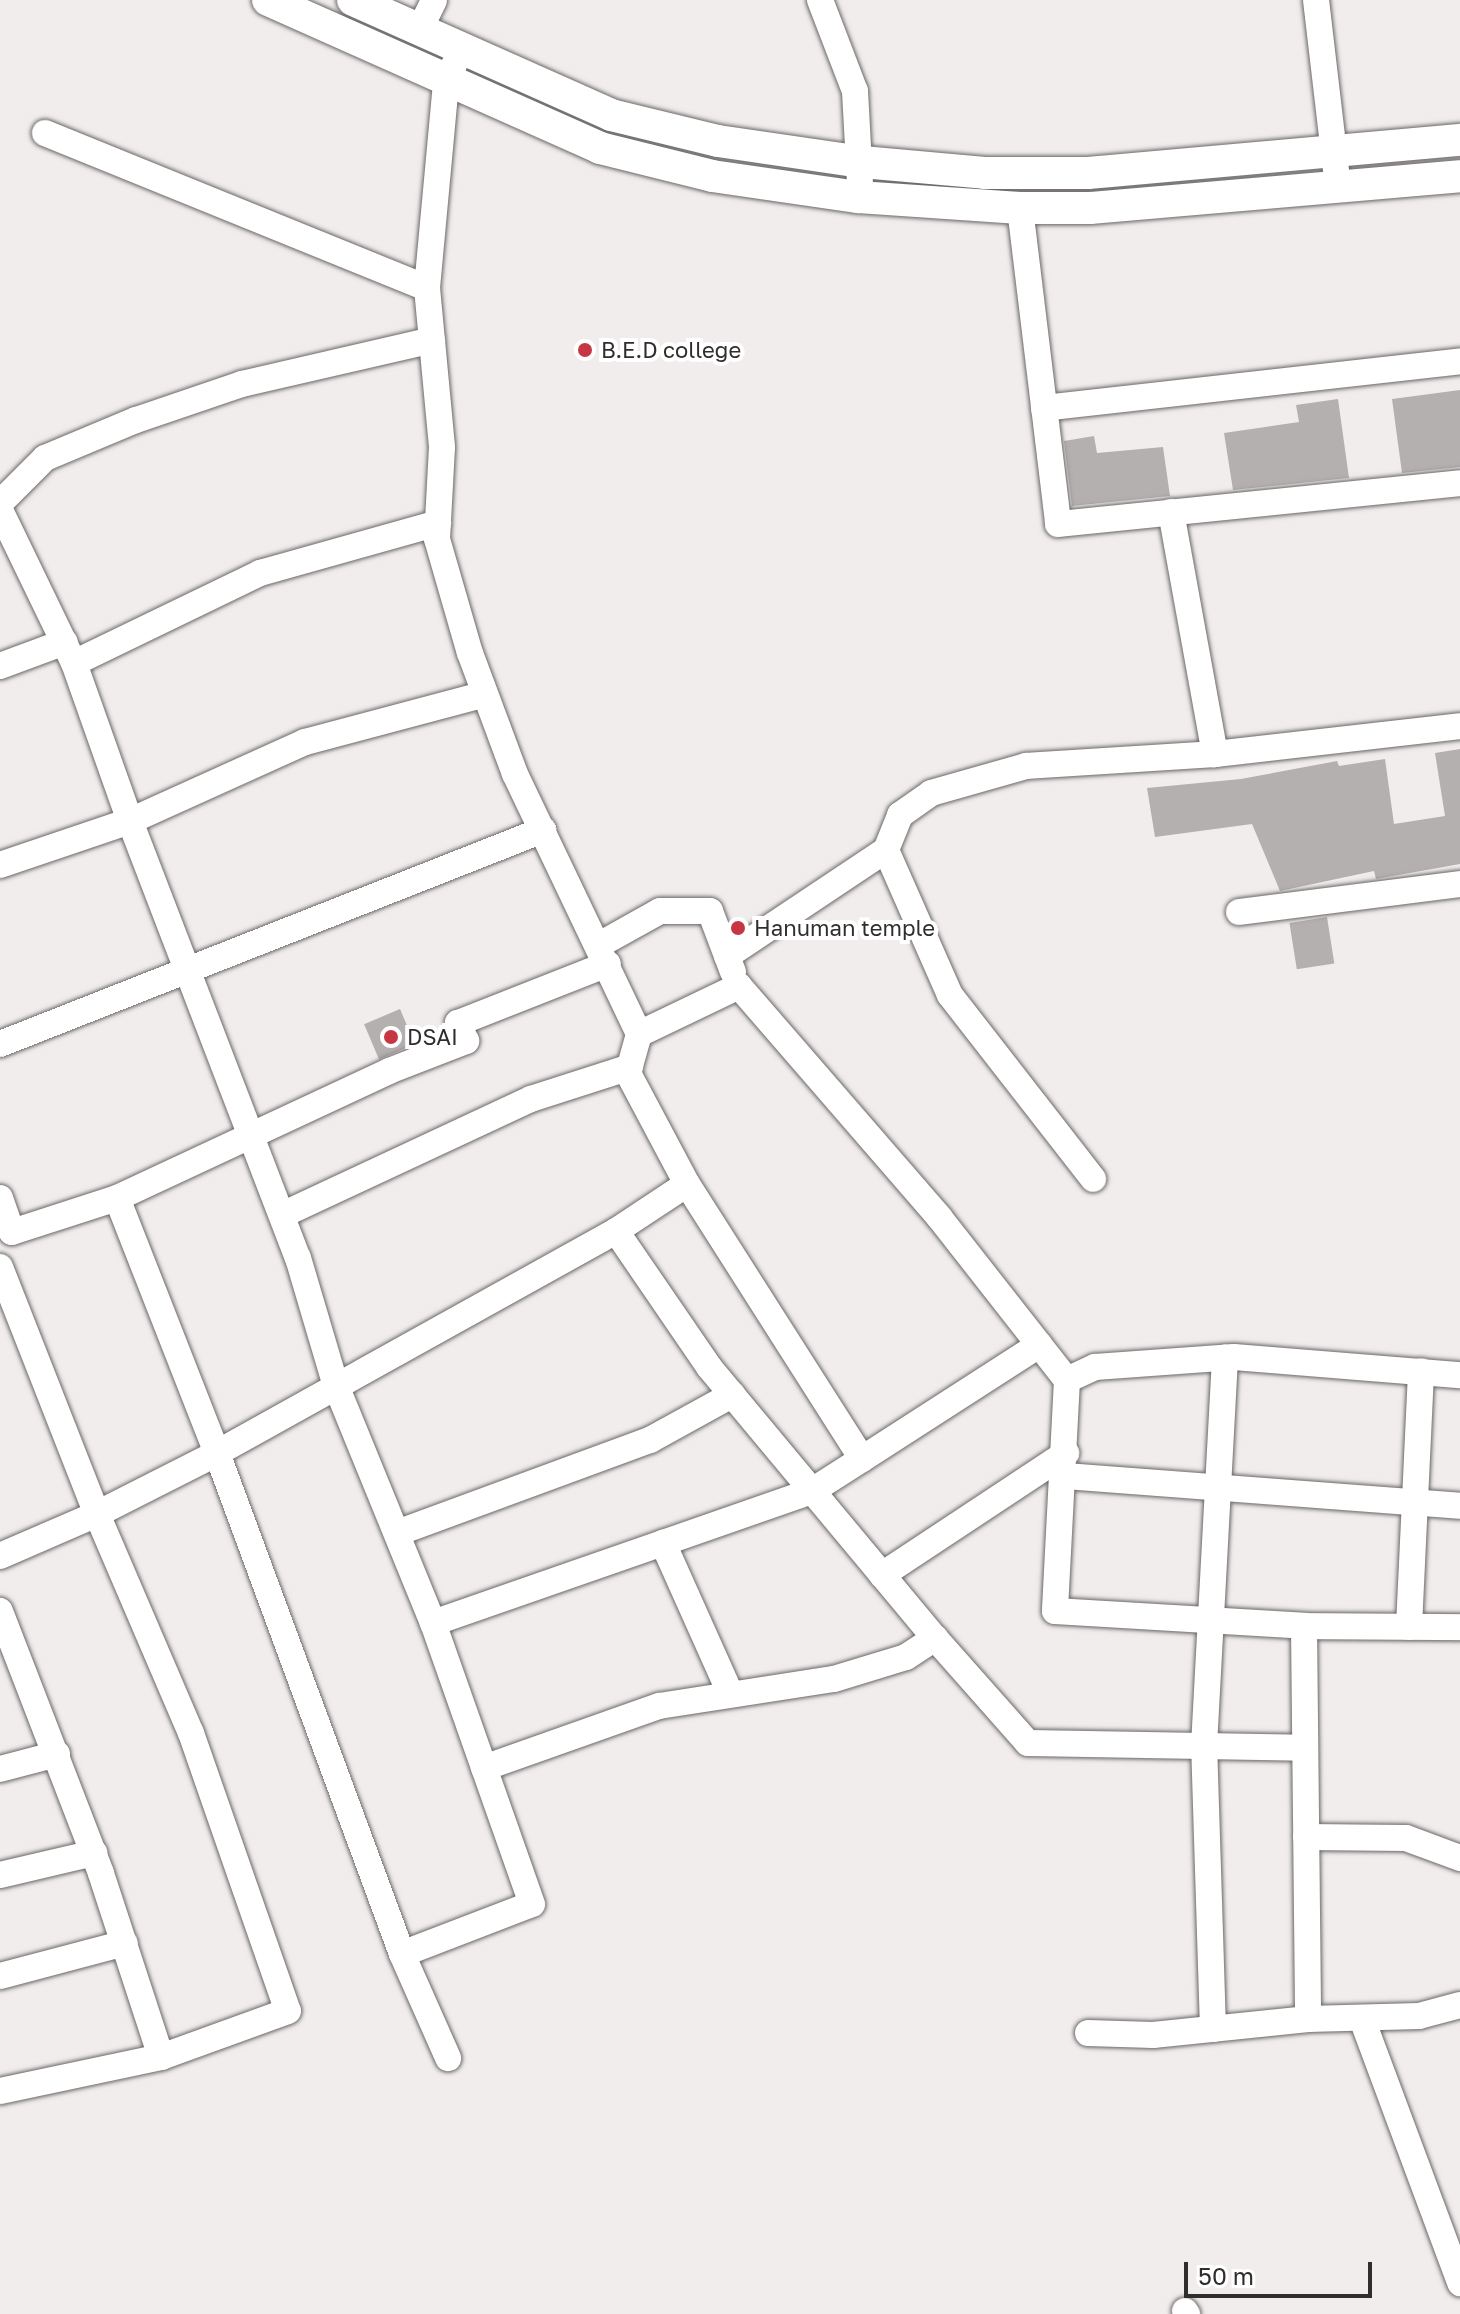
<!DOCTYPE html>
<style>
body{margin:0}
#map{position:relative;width:1460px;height:2314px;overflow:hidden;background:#f2eded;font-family:"Golos Text",sans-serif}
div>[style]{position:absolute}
.building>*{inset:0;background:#b4b0af;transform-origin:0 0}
.roads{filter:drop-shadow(0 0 2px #6b6767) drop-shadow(0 0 2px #6b6767)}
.minor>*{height:26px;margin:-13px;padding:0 13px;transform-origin:13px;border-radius:13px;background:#fff}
.major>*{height:32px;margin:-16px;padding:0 16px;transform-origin:16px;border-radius:16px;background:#fff}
.dots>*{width:22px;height:22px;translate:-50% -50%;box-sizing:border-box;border:4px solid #fff;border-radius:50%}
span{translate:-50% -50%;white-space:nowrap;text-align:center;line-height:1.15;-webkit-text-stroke:8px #fff;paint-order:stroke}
.poi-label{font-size:22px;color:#2f2d2d}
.left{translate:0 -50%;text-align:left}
.scale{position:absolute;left:1184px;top:2262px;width:188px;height:36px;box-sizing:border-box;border:4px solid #2f2d2d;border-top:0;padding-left:10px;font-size:24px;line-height:28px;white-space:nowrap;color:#2f2d2d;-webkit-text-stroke:6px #fff;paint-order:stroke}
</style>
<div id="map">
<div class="building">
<i style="clip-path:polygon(1460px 390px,1460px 467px,1402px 473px,1392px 399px)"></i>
<i style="clip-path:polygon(1338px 399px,1349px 478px,1233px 490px,1224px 433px,1299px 422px,1296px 405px)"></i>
<i style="clip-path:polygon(1094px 436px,1097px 453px,1163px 447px,1170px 496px,1072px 506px,1064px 441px)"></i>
<i style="clip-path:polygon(1460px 749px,1460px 864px,1376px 879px,1374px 871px,1280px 891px,1252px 824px,1155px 837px,1147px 788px,1241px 779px,1337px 761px,1339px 766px,1385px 759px,1394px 824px,1445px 816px,1435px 753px)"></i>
<i style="left:1327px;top:917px;width:47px;height:38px;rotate:81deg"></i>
<i style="left:400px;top:1009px;width:38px;height:39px;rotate:67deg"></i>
</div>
<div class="roads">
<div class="minor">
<i style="left:820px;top:0;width:97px;rotate:69deg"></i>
<i style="left:855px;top:91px;width:91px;rotate:86.9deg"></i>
<i style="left:1316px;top:0;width:189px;rotate:83.3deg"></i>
<i style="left:419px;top:31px;width:34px;rotate:-64deg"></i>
<i style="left:454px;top:65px;width:20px;rotate:114deg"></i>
<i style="left:446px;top:83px;width:206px;rotate:95.3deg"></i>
<i style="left:427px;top:288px;width:160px;rotate:84.6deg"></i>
<i style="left:442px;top:447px;width:92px;rotate:93.1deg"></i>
<i style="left:437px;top:539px;width:119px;rotate:73.9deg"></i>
<i style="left:470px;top:653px;width:129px;rotate:69.6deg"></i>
<i style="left:515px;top:774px;width:288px;rotate:64.5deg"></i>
<i style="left:639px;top:1034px;width:111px;rotate:-25.6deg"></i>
<i style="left:739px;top:986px;width:306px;rotate:49.1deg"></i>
<i style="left:939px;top:1217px;width:207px;rotate:51.9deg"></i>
<i style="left:1067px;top:1380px;width:231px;rotate:93deg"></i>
<i style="left:1055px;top:1611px;width:249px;rotate:3.4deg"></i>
<i style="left:1304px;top:1626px;width:393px;rotate:89.4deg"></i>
<i style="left:1308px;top:2019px;width:111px;rotate:-1.5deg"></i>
<i style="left:1419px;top:2016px;width:42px;rotate:-15deg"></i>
<i style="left:45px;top:133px;width:412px;rotate:22.1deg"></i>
<i style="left:1020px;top:208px;width:318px;rotate:83.1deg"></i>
<i style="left:1058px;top:524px;width:404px;rotate:-5.8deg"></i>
<i style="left:1044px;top:408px;width:419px;rotate:-6.4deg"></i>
<i style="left:0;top:503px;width:64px;rotate:-45deg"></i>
<i style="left:45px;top:458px;width:99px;rotate:-22.7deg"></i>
<i style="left:136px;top:420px;width:112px;rotate:-18.8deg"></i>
<i style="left:242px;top:384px;width:195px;rotate:-13deg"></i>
<i style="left:0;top:510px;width:170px;rotate:64.2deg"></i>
<i style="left:74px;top:663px;width:168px;rotate:70.5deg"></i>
<i style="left:130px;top:821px;width:192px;rotate:-24.3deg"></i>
<i style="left:305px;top:742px;width:186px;rotate:-14.9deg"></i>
<i style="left:1171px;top:512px;width:246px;rotate:79.7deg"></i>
<i style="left:1215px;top:754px;width:247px;rotate:-6.5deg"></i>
<i style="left:74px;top:663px;width:207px;rotate:-25.8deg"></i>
<i style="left:260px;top:573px;width:185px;rotate:-15.7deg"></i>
<i style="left:0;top:666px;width:69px;rotate:-20.3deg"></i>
<i style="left:886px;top:850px;width:38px;rotate:-68deg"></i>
<i style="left:900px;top:815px;width:38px;rotate:-35deg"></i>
<i style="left:931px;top:793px;width:99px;rotate:-15.9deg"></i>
<i style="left:1026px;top:766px;width:189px;rotate:-3.6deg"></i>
<i style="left:0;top:865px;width:137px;rotate:-18.7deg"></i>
<i style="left:130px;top:821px;width:468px;rotate:69deg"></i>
<i style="left:298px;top:1258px;width:130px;rotate:73.5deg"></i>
<i style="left:335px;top:1383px;width:259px;rotate:67.8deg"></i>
<i style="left:433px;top:1623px;width:244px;rotate:-19.2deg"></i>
<i style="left:1239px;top:912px;width:223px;rotate:-7.2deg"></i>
<i style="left:599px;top:945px;width:70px;rotate:-29.1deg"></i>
<i style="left:660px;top:911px;width:50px"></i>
<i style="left:710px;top:911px;width:65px;rotate:69.3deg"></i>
<i style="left:727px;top:956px;width:191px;rotate:-33.7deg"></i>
<i style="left:886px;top:850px;width:158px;rotate:66.2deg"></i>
<i style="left:950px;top:995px;width:233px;rotate:52.1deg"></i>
<i style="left:0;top:1044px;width:584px;rotate:-21.51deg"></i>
<i style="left:687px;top:1184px;width:326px;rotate:57.5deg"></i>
<i style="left:862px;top:1459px;width:59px;rotate:147.4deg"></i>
<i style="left:812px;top:1491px;width:158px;rotate:160.8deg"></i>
<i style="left:663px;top:1543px;width:164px;rotate:65.9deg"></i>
<i style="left:0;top:1198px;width:36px;rotate:71deg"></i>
<i style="left:12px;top:1232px;width:110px;rotate:-17.9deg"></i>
<i style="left:117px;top:1198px;width:300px;rotate:-25deg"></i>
<i style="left:389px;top:1071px;width:83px;rotate:-21.3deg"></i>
<i style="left:466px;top:1041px;width:20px;rotate:-114deg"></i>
<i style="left:458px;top:1023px;width:161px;rotate:-21.5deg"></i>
<i style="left:117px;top:1198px;width:274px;rotate:68.6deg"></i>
<i style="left:217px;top:1453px;width:457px;rotate:-29.1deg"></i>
<i style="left:616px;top:1231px;width:85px;rotate:-33.5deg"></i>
<i style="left:687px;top:1184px;width:126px;rotate:-118deg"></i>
<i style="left:628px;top:1073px;width:41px;rotate:-74.2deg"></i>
<i style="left:282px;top:1215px;width:275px;rotate:-25deg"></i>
<i style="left:531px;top:1099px;width:104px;rotate:-17.9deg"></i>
<i style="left:616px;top:1231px;width:165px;rotate:55.6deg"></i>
<i style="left:709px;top:1367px;width:353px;rotate:50.2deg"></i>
<i style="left:0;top:1267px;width:265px;rotate:68.6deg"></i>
<i style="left:97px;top:1514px;width:238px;rotate:66.8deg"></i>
<i style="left:191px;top:1733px;width:294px;rotate:70.8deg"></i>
<i style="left:288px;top:2011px;width:135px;rotate:160.1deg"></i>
<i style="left:161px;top:2057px;width:194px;rotate:-108.1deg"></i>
<i style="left:101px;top:1873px;width:281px;rotate:-111.1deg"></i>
<i style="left:1067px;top:1380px;width:31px;rotate:-25deg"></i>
<i style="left:1095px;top:1367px;width:139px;rotate:-4.1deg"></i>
<i style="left:1234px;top:1357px;width:227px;rotate:4.6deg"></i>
<i style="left:862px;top:1459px;width:211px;rotate:-32.8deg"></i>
<i style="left:1065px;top:1476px;width:396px;rotate:4.3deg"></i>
<i style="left:397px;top:1533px;width:270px;rotate:-20.2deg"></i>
<i style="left:650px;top:1440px;width:94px;rotate:-28.8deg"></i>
<i style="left:0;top:1556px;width:106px;rotate:-23.4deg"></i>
<i style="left:97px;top:1514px;width:135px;rotate:-26.9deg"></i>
<i style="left:217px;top:1453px;width:534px;rotate:69.73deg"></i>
<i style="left:402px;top:1954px;width:114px;rotate:66.1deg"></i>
<i style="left:882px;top:1575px;width:221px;rotate:-33.5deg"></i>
<i style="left:1303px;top:1626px;width:157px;rotate:0.4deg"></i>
<i style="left:1409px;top:1627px;width:256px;rotate:-87.3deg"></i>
<i style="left:484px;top:1768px;width:186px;rotate:-19.5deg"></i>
<i style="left:659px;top:1706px;width:177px;rotate:-8.8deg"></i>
<i style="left:834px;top:1679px;width:75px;rotate:-17deg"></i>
<i style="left:906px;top:1657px;width:35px;rotate:-33deg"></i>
<i style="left:935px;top:1638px;width:140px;rotate:48.5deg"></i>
<i style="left:1028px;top:1743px;width:277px;rotate:1deg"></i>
<i style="left:0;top:1769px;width:59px;rotate:-14.7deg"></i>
<i style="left:1306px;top:1837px;width:100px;rotate:0.6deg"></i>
<i style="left:1406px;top:1838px;width:58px;rotate:20.3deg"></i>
<i style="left:0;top:1875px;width:97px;rotate:-13.2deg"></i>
<i style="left:402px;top:1954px;width:139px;rotate:-21deg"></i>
<i style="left:532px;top:1904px;width:298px;rotate:-109.4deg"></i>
<i style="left:0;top:1976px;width:129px;rotate:-14.8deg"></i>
<i style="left:1362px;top:2019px;width:282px;rotate:69.6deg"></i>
<i style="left:1213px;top:2029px;width:283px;rotate:-91.8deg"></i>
<i style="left:1204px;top:1746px;width:389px;rotate:-86.9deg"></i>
<i style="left:1088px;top:2033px;width:65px;rotate:1.8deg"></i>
<i style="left:1153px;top:2035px;width:156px;rotate:-5.9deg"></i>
<i style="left:0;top:2091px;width:165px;rotate:-11.9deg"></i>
<i style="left:1185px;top:2311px;width:4px;rotate:56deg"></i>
</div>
<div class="major">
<i style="left:268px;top:0;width:363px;rotate:24deg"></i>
<i style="left:600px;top:148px;width:115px;rotate:14deg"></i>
<i style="left:712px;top:176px;width:148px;rotate:8.2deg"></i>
<i style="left:858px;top:197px;width:162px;rotate:3.9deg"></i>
<i style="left:1020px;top:208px;width:70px"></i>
<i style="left:1090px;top:208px;width:371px;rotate:-4.9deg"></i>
<i style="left:353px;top:0;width:282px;rotate:24deg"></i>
<i style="left:611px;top:115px;width:110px;rotate:13.7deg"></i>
<i style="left:718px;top:141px;width:146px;rotate:8.3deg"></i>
<i style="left:862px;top:162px;width:123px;rotate:5.1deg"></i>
<i style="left:985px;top:173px;width:103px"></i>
<i style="left:1088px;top:173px;width:373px;rotate:-5.1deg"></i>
</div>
</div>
<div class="dots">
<i style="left:585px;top:350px;background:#c73743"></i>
<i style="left:738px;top:928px;background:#c73743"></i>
<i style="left:391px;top:1037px;background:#c73743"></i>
</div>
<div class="poi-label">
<span class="left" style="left:601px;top:350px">B.E.D college</span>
<span class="left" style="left:754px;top:928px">Hanuman temple</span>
<span class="left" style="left:407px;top:1037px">DSAI</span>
</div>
<div class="scale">50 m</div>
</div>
